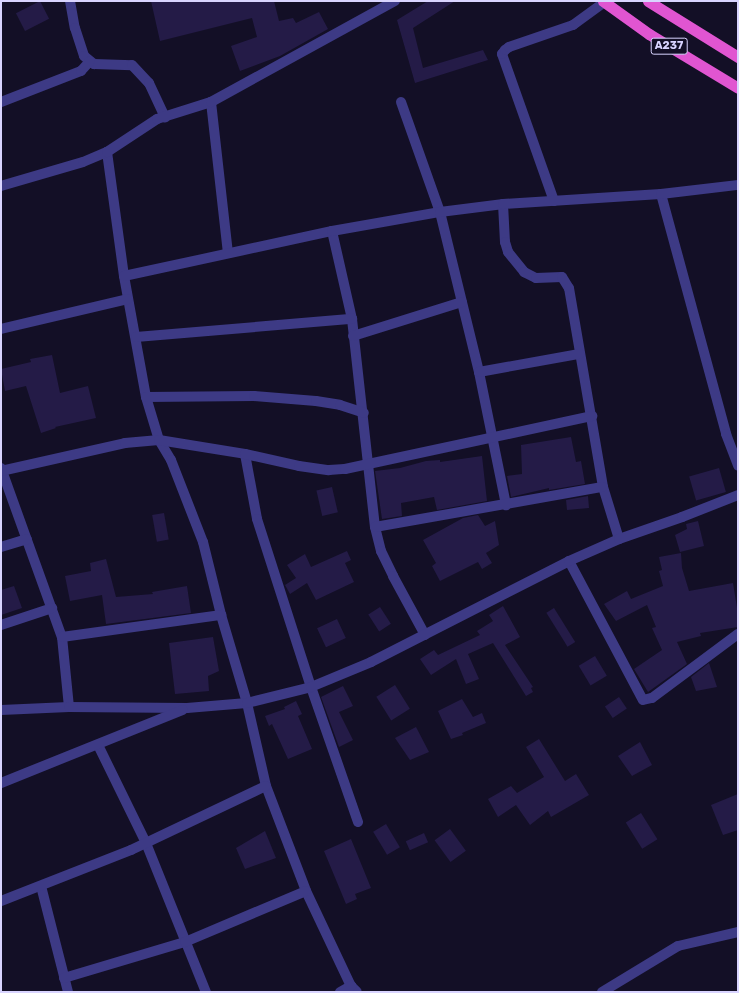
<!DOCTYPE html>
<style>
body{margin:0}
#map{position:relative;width:739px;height:993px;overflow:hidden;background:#130f26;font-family:Rubik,sans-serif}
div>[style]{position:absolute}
.building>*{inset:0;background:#241b47;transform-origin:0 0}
.minor>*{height:10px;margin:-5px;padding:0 5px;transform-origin:5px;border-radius:5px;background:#3d3a85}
.trunk>*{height:11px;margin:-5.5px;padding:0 5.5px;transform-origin:5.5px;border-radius:5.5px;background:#e055d1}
span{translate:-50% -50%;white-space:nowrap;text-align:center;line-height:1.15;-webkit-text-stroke:3px #130f26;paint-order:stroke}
.shield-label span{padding:1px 3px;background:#130f26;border:1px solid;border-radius:3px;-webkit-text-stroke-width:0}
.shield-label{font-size:11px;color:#d9d4ff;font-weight:700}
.frame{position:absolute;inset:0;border:2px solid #d9d4ff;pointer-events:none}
</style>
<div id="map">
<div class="building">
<i style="left:40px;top:1px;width:20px;height:27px;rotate:63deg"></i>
<i style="clip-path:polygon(151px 1px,274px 1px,279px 21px,293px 18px,296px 23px,319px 12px,328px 29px,280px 56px,240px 71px,231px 46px,257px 37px,252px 18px,160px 41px)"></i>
<i style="clip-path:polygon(428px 1px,455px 1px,413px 28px,423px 68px,483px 50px,488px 60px,415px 83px,397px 20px)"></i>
<i style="clip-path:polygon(52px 355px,60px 393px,88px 386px,96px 418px,55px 427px,56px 428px,41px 433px,26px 386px,5px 391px,1px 369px,31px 362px,30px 359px)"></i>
<i style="clip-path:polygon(571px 437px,576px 462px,581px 461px,585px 484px,549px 490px,549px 488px,511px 497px,507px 476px,522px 474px,521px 445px)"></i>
<i style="clip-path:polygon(482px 456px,487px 501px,437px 510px,434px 497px,401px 503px,402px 516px,382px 519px,375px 471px,400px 468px,426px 461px,440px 460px,440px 462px)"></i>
<i style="left:719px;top:468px;width:25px;height:31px;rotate:74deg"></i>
<i style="left:332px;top:487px;width:26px;height:16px;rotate:77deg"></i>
<i style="clip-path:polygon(588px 496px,589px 508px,567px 510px,566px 500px)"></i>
<i style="left:164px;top:513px;width:27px;height:12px;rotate:80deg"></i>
<i style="clip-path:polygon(478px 515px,485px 526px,495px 521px,499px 545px,486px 553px,492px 563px,482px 569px,478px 562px,440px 581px,432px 566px,436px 563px,423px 540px,463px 518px)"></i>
<i style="clip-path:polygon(698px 521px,704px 546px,680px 552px,675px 535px,687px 529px,686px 524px)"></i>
<i style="clip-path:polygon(347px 551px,351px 560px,345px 563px,354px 582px,316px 600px,307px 583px,290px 594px,285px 585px,296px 578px,287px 565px,305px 554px,311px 567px)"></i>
<i style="clip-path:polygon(681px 553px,682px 568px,689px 591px,733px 583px,738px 614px,738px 627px,700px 633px,701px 636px,677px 642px,687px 664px,648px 692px,634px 669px,662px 650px,652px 628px,656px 627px,647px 605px,616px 621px,604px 604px,627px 591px,631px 599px,663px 586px,659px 571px,662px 570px,659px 557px)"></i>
<i style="clip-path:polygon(106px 559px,116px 597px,153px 594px,152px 592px,187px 586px,191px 613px,106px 624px,102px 595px,70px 601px,65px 576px,91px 571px,90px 563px)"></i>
<i style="clip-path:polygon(14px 586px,22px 608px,1px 615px,1px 590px)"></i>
<i style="clip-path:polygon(503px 606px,520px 637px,505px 645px,533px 687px,531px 688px,533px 692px,526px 696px,493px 643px,468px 654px,479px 679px,466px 684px,456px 659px,431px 675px,420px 659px,434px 650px,438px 655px,480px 635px,477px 631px,493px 621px,489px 615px)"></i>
<i style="left:380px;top:607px;width:20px;height:14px;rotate:57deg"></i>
<i style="left:554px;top:608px;width:40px;height:9px;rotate:58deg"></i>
<i style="left:337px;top:619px;width:21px;height:22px;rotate:65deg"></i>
<i style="clip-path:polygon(213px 637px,219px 671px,208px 676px,209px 691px,175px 694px,169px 643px)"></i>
<i style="left:595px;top:656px;width:23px;height:19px;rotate:59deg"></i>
<i style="clip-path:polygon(709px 663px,717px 687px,696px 691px,691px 677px)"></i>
<i style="left:395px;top:685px;width:28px;height:22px;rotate:58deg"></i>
<i style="clip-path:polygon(343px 686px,353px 706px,339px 712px,353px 740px,339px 747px,321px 697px)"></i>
<i style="left:619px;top:697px;width:14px;height:17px;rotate:56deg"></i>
<i style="clip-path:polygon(462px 699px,473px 717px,482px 713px,486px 723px,462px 733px,463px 735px,451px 739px,438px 711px)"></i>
<i style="clip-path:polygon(296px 701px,302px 714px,298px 716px,312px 749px,288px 759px,272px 724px,269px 726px,265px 716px,285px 709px,284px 707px)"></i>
<i style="clip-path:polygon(416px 727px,429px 752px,410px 760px,395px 738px)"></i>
<i style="clip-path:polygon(539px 739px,565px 781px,576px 774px,589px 795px,551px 817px,548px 811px,530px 825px,516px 805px,498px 817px,488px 799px,511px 786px,517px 793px,544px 777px,526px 747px)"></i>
<i style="clip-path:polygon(640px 742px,652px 765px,632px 776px,618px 756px)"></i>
<i style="clip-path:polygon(738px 794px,738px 830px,723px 835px,711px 805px)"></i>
<i style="left:641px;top:813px;width:31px;height:18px;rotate:58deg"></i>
<i style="left:386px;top:824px;width:27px;height:15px;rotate:59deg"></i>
<i style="left:450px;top:829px;width:27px;height:19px;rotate:54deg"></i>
<i style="clip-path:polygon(265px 831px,276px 858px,245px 869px,236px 848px)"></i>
<i style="left:424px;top:833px;width:10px;height:20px;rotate:66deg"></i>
<i style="clip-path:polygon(351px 839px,371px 888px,355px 894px,357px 899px,346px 904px,324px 851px)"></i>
</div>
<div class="minor">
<i style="left:70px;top:1px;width:27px;rotate:80deg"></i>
<i style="left:75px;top:28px;width:29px;rotate:72deg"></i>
<i style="left:84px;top:56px;width:13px;rotate:39deg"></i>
<i style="left:94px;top:64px;width:38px;rotate:2deg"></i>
<i style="left:132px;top:65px;width:25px;rotate:47deg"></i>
<i style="left:149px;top:83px;width:38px;rotate:65deg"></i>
<i style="left:1px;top:102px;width:86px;rotate:-21.2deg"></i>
<i style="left:81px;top:71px;width:13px;rotate:-48deg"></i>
<i style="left:211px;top:102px;width:152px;rotate:83.6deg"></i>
<i style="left:401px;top:102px;width:117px;rotate:70.5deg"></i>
<i style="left:440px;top:212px;width:165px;rotate:76.3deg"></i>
<i style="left:479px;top:372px;width:136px;rotate:78.5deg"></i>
<i style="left:107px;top:152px;width:125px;rotate:82.2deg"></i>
<i style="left:124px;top:276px;width:123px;rotate:79.7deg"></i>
<i style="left:146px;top:397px;width:45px;rotate:73.2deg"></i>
<i style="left:159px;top:440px;width:23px;rotate:59deg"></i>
<i style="left:171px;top:460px;width:88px;rotate:68.7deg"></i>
<i style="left:203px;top:542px;width:75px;rotate:76.1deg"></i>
<i style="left:221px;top:615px;width:92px;rotate:73.5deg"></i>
<i style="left:247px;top:703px;width:85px;rotate:77.1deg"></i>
<i style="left:266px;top:786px;width:112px;rotate:69.1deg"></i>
<i style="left:306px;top:891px;width:105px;rotate:64.7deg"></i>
<i style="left:351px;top:986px;width:8px;rotate:45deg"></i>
<i style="left:1px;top:186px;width:85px;rotate:-16.3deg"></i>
<i style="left:83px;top:162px;width:26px;rotate:-23deg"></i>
<i style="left:107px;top:152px;width:60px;rotate:-33.4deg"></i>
<i style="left:157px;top:119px;width:57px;rotate:-17.5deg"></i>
<i style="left:211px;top:102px;width:210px;rotate:-28.8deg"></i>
<i style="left:661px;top:194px;width:249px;rotate:74.8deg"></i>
<i style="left:726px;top:434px;width:34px;rotate:69deg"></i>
<i style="left:554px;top:201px;width:156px;rotate:-109.5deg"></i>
<i style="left:502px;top:54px;width:5px;rotate:-53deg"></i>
<i style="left:505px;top:50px;width:5px;rotate:-37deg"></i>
<i style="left:509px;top:47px;width:68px;rotate:-19deg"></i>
<i style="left:573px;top:25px;width:39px;rotate:-36deg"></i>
<i style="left:503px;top:204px;width:38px;rotate:87deg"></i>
<i style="left:505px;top:242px;width:10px;rotate:73deg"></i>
<i style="left:508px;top:252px;width:26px;rotate:51deg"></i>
<i style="left:524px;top:272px;width:13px;rotate:27deg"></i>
<i style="left:536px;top:278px;width:26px;rotate:-2deg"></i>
<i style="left:562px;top:277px;width:13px;rotate:58deg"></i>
<i style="left:569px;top:288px;width:202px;rotate:80.3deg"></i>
<i style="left:603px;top:487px;width:54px;rotate:72.9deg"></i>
<i style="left:332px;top:231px;width:90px;rotate:77.2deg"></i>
<i style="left:352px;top:319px;width:209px;rotate:83.7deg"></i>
<i style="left:375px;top:527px;width:25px;rotate:76deg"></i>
<i style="left:381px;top:551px;width:28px;rotate:64deg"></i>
<i style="left:393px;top:576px;width:67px;rotate:61.5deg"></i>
<i style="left:124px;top:276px;width:213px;rotate:-12.2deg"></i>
<i style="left:332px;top:231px;width:110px;rotate:-10deg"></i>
<i style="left:440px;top:212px;width:64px;rotate:-7.2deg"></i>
<i style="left:503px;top:204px;width:158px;rotate:-3.6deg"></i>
<i style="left:661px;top:194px;width:78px;rotate:-6.7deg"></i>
<i style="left:1px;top:329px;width:130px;rotate:-13.3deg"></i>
<i style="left:353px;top:336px;width:114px;rotate:-17.3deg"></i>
<i style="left:136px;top:337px;width:217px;rotate:-4.8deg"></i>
<i style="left:479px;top:372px;width:102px;rotate:-10.2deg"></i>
<i style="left:146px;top:397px;width:108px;rotate:-0.5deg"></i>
<i style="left:254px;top:396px;width:62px;rotate:4.6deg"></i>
<i style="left:316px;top:401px;width:24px;rotate:9deg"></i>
<i style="left:340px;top:405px;width:25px;rotate:18deg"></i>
<i style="left:245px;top:454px;width:66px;rotate:79.5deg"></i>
<i style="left:257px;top:519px;width:176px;rotate:72.2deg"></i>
<i style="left:311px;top:687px;width:143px;rotate:70.8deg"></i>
<i style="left:1px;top:468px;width:180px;rotate:70.2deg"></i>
<i style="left:62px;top:637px;width:70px;rotate:84.3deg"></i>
<i style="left:1px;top:471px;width:127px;rotate:-12.7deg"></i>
<i style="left:125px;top:443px;width:34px;rotate:-5deg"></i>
<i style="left:159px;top:440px;width:87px;rotate:9.2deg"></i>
<i style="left:245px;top:454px;width:55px;rotate:12.5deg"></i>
<i style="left:299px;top:466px;width:30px;rotate:8deg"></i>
<i style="left:329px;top:470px;width:16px;rotate:-4deg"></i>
<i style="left:345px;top:469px;width:253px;rotate:-12.1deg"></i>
<i style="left:375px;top:527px;width:231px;rotate:-10deg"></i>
<i style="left:1px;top:547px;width:27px;rotate:-17deg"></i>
<i style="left:569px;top:561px;width:157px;rotate:62deg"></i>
<i style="left:643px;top:700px;width:9px;rotate:-13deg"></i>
<i style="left:652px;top:698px;width:107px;rotate:-36.7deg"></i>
<i style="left:1px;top:625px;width:54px;rotate:-18.4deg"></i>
<i style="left:62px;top:637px;width:161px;rotate:-7.9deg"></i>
<i style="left:1px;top:710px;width:68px;rotate:-2.5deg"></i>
<i style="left:69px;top:707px;width:118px;rotate:0.5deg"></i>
<i style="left:187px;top:708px;width:60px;rotate:-4.8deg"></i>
<i style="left:247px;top:703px;width:66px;rotate:-14deg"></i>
<i style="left:311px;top:687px;width:65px;rotate:-22.6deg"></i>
<i style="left:371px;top:662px;width:222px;rotate:-27deg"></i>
<i style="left:569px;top:561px;width:55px;rotate:-23.7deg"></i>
<i style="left:619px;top:539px;width:67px;rotate:-19.2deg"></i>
<i style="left:682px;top:517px;width:60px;rotate:-21.4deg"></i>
<i style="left:98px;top:745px;width:109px;rotate:63.9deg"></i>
<i style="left:146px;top:843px;width:161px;rotate:68.1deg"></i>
<i style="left:1px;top:783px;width:196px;rotate:-21.9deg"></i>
<i style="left:41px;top:886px;width:109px;rotate:75.7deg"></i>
<i style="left:1px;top:901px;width:140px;rotate:-21.4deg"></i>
<i style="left:131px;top:850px;width:149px;rotate:-25.4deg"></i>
<i style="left:64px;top:978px;width:126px;rotate:-16.6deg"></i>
<i style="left:185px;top:942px;width:131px;rotate:-22.9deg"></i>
<i style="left:340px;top:992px;width:13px;rotate:-29deg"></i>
<i style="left:602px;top:992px;width:89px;rotate:-31.2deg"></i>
<i style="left:678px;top:946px;width:62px;rotate:-13.1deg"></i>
</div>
<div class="trunk">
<i style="left:603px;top:1px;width:57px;rotate:35.7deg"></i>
<i style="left:649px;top:34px;width:104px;rotate:31.2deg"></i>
<i style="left:648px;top:1px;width:106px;rotate:31.9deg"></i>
</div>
<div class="shield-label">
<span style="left:669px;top:46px">A237</span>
</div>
<div class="frame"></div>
</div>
